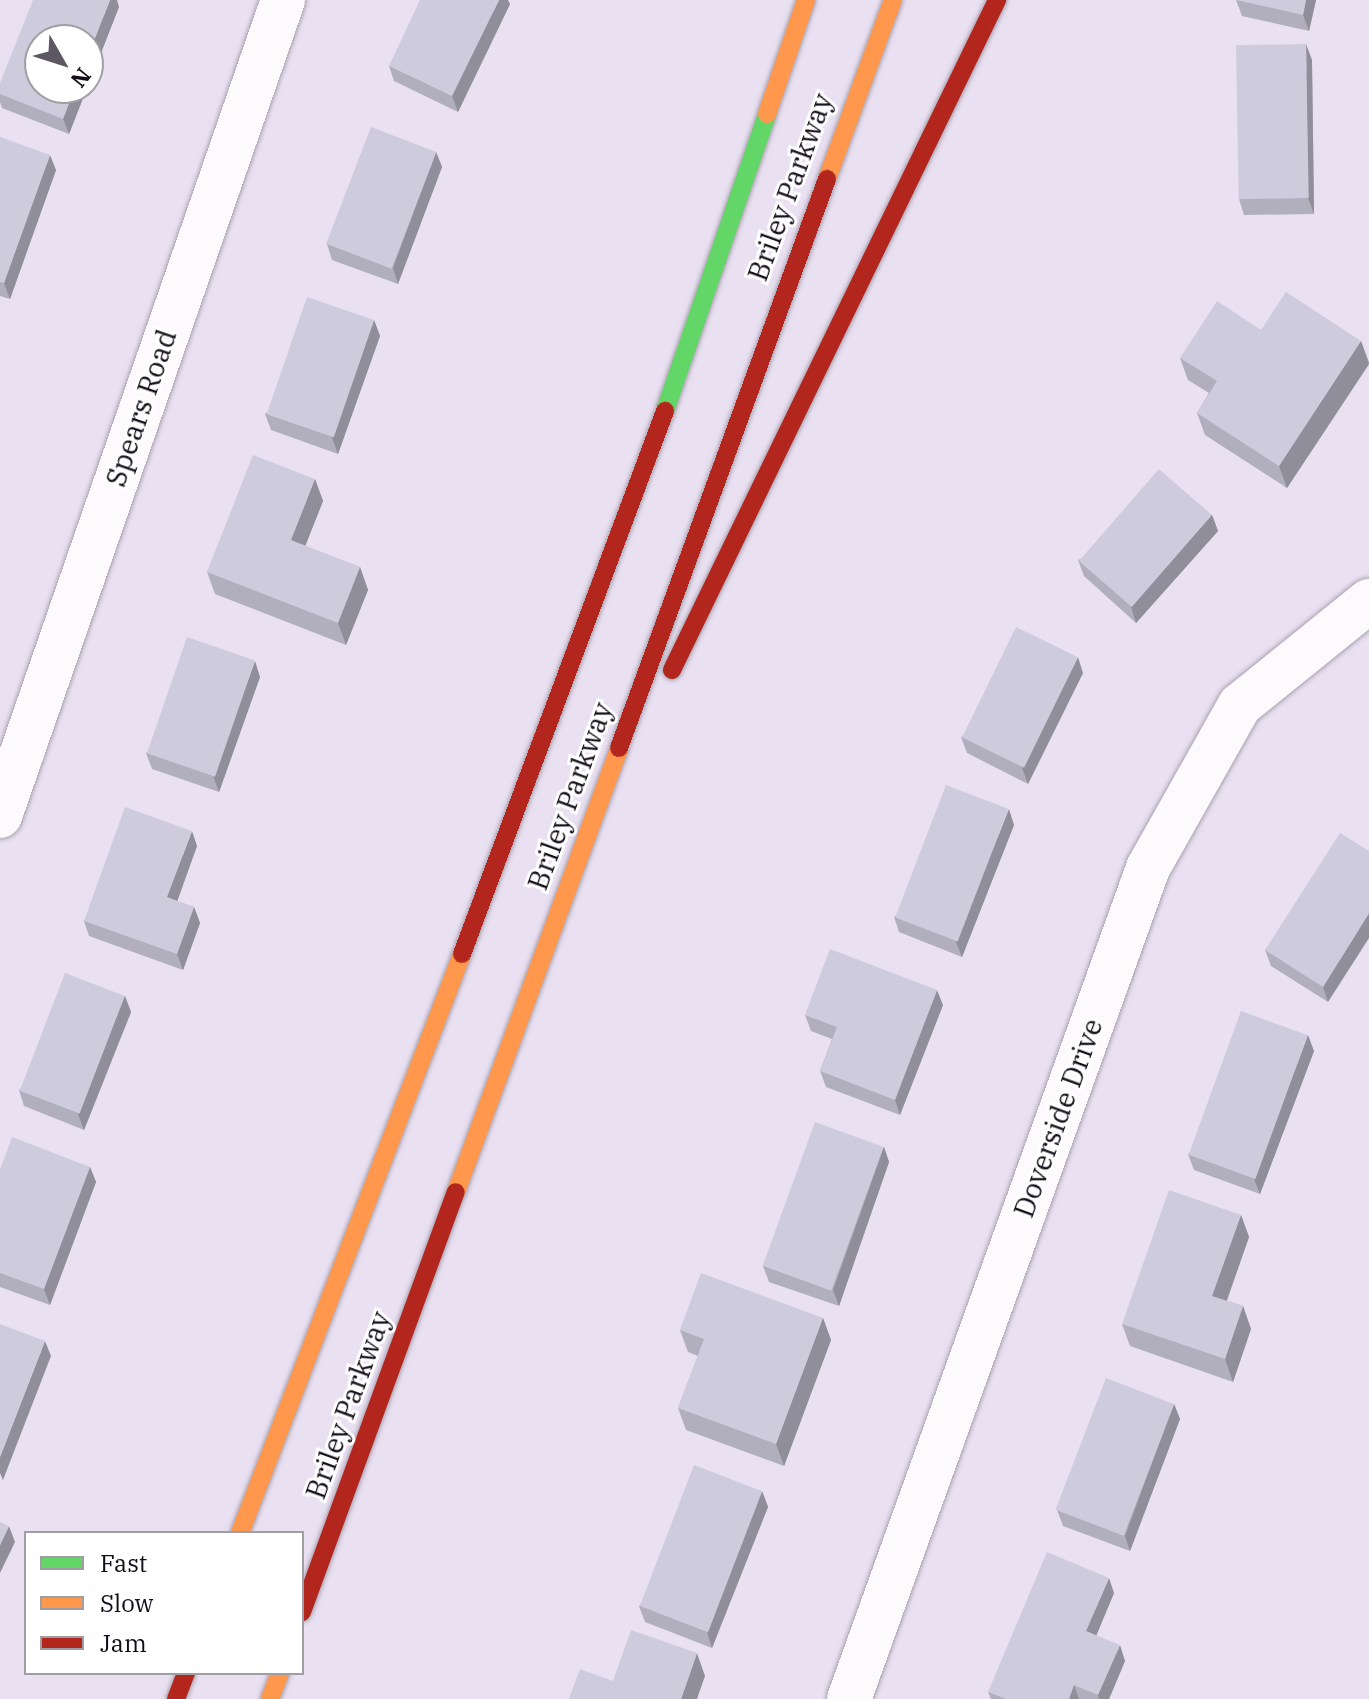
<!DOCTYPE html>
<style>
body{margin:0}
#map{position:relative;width:1369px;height:1699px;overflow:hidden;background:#e9e0f2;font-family:"IBM Plex Serif",serif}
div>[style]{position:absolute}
.roads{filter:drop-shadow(0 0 2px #a9a2af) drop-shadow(0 0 2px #a9a2af)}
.street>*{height:44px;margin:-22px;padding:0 22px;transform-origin:22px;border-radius:22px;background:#fcfafd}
.fast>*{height:18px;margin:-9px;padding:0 9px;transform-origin:9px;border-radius:9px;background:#63d668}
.slow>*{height:18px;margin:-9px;padding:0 9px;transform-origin:9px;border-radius:9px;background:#ff974d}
.jam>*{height:18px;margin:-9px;padding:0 9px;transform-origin:9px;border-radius:9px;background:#b3261e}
.wall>*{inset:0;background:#b1afbd}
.shaded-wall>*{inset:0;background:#908e9a}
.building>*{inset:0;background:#cecbdc;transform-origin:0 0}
span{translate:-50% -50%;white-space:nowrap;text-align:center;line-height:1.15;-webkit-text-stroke:6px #fff;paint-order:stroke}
.street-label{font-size:28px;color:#120d18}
.legend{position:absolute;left:24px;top:1531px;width:280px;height:144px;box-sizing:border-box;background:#fff;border:2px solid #a09ea3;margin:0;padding:10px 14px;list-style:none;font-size:24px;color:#120d18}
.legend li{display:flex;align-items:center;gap:16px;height:40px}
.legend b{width:40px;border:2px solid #a09ea3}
.north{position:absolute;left:24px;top:24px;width:80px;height:80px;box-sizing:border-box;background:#fff;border:2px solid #a09ea3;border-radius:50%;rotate:129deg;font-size:22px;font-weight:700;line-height:32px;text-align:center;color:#120d18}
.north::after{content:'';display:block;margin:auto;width:28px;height:36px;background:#5d5764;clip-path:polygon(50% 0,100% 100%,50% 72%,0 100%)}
</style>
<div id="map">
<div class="roads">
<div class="street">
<i style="left:0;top:816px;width:864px;rotate:-70.87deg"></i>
<i style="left:849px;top:1699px;width:883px;rotate:-70.21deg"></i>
<i style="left:1148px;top:868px;width:187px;rotate:-60.6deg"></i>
<i style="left:1240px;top:705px;width:166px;rotate:-38.9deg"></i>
</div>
<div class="fast">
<i style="left:665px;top:411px;width:314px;rotate:-71deg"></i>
</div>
<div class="slow">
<i style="left:767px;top:114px;width:120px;rotate:-71.1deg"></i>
<i style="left:827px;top:179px;width:191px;rotate:-69.8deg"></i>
<i style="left:456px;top:1192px;width:473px;rotate:-69.8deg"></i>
<i style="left:240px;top:1533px;width:620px;rotate:-69.02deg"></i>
<i style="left:270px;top:1699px;width:28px;rotate:-69deg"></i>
</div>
<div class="jam">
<i style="left:672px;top:670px;width:745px;rotate:-64.12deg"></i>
<i style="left:619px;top:748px;width:606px;rotate:-69.92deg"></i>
<i style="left:462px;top:954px;width:580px;rotate:-69.5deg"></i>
<i style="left:302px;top:1612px;width:447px;rotate:-69.9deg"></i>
<i style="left:176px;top:1699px;width:28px;rotate:-69deg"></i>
</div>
</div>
<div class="wall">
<i style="clip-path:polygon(1236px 0,1316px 0,1309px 31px,1242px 16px)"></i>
<i style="clip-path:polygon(510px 4px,458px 112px,394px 81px,389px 66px)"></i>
<i style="clip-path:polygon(119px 7px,88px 86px,88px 40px,40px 88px,87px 88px,69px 134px,2px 108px,0 102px,0 83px)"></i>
<i style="clip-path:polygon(1312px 60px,1314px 214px,1244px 215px,1239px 199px)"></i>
<i style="clip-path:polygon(0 137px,56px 170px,10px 299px,0 296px)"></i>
<i style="clip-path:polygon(436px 152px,442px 167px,398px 284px,332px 260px,327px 244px)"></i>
<i style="clip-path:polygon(374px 320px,380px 336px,338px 454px,271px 430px,265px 414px)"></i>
<i style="clip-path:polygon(1261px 330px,1361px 341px,1369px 362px,1369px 364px,1287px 488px,1205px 435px,1197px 413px,1209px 393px,1188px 380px,1180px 358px)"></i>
<i style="clip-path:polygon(315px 479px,323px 501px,305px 546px,360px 567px,368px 590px,346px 645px,215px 594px,207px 572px)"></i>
<i style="clip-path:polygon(1212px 515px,1218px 531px,1136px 623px,1084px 576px,1078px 560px)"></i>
<i style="clip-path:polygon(1083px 673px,1028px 784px,967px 753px,961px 737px)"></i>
<i style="clip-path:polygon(260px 677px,219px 792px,152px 769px,146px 753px)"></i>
<i style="clip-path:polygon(1014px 825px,962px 957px,899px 932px,894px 917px)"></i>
<i style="clip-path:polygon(197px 846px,177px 901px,194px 907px,200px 923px,183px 970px,89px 936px,84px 921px)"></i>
<i style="clip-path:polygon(1369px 851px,1328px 1002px,1271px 966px,1265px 950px)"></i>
<i style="clip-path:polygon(125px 996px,131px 1012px,84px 1130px,24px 1106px,19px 1090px)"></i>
<i style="clip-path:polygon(943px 1005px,900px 1115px,826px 1087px,820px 1071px,832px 1039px,811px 1031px,805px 1015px)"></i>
<i style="clip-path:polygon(1314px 1051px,1260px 1194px,1194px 1170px,1188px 1154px)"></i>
<i style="clip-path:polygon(884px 1147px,889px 1162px,839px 1306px,769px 1282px,763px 1266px)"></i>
<i style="clip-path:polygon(90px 1167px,96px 1182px,50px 1305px,0 1287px,0 1170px)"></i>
<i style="clip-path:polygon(1241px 1215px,1249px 1237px,1227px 1301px,1243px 1306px,1251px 1329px,1233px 1382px,1130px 1346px,1122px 1324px)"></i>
<i style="clip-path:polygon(823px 1318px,831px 1340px,784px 1466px,686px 1430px,678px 1408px,698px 1356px,688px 1352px,680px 1330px)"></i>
<i style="clip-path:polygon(1174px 1404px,1180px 1419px,1130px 1551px,1063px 1526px,1057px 1510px)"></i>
<i style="clip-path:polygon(762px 1491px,768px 1507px,712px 1648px,645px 1622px,639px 1606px)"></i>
<i style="clip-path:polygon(1114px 1593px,1096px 1635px,1125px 1661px,1109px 1699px,991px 1699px,988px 1692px)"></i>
</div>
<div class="shaded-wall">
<i style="clip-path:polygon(110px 0,117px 0,119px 7px,88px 86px,88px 56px)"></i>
<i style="clip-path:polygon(499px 0,508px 0,510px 4px,458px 112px,452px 96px)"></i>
<i style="clip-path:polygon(1306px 0,1316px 0,1309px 31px,1303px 15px)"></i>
<i style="clip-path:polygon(1306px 44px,1312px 60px,1314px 214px,1308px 198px)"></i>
<i style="clip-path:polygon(75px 88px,87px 88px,69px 134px,63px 119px)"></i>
<i style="clip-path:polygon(436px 152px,442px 167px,398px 284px,393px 268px)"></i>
<i style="clip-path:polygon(50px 155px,56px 170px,10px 299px,4px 283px)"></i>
<i style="clip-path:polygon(374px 320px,380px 336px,338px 454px,332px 438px)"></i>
<i style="clip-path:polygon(1361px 341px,1369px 364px,1287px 488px,1279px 466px)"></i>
<i style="clip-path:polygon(315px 479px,323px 501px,299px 562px,291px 540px)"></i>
<i style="clip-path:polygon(1212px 515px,1218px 531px,1136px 623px,1131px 607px)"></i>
<i style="clip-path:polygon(360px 567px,368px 590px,346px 645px,338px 623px)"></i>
<i style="clip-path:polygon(1078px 657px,1083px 673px,1028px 784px,1022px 768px)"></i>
<i style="clip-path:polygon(255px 661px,260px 677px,219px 792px,213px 776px)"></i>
<i style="clip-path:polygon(1009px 809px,1014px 825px,962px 957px,956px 942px)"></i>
<i style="clip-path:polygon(192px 831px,197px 846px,173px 913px,167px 897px)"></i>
<i style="clip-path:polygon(194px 907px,200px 923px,183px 970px,177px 954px)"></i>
<i style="clip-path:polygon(1369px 913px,1369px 938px,1328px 1002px,1323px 987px)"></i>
<i style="clip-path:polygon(937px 990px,943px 1005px,900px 1115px,895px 1100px)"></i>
<i style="clip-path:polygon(125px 996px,131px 1012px,84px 1130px,78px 1114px)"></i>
<i style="clip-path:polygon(1308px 1035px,1314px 1051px,1260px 1194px,1254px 1179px)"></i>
<i style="clip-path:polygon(884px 1147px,889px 1162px,839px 1306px,833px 1290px)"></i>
<i style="clip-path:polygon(90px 1167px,96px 1182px,50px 1305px,44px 1289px)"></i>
<i style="clip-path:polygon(1241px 1215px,1249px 1237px,1220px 1319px,1212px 1296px)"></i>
<i style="clip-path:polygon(1243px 1306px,1251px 1329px,1233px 1382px,1225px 1359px)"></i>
<i style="clip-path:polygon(823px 1318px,831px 1340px,784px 1466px,776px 1444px)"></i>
<i style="clip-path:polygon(45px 1341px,51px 1356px,3px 1480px,0 1473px,0 1457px)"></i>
<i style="clip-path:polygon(1174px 1404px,1180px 1419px,1130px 1551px,1125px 1536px)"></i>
<i style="clip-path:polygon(762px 1491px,768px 1507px,712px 1648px,707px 1632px)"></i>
<i style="clip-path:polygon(9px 1526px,15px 1542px,0 1573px,0 1545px)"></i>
<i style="clip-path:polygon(1109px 1578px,1114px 1593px,1092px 1646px,1086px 1631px)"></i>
<i style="clip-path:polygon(1120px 1645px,1125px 1661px,1109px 1699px,1099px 1699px,1098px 1695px)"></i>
<i style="clip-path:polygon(697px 1653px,705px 1676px,697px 1699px,681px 1699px)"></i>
<i style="clip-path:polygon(1074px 1685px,1079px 1699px,1069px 1699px)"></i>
</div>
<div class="building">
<i style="clip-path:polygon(33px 0,110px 0,88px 56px,88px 40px,40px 40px,40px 88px,75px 88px,63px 119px,0 94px,0 83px)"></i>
<i style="clip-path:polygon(420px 0,499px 0,452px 96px,389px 66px)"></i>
<i style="clip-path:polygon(1236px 0,1306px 0,1303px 15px)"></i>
<i style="left:1306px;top:44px;width:154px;height:70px;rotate:89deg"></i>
<i style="left:371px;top:127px;width:70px;height:125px;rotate:21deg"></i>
<i style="clip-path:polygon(0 137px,50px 155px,4px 283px,0 282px)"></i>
<i style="clip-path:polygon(1286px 292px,1361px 341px,1279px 466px,1197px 413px,1217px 381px,1180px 358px,1217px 301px,1261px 330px)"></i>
<i style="left:307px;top:297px;width:71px;height:124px;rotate:19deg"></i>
<i style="clip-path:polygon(253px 455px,315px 479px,291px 540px,360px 567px,338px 623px,207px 572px)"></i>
<i style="left:1159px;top:469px;width:70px;height:122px;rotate:41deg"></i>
<i style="left:1016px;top:627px;width:69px;height:123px;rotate:26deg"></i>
<i style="left:187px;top:637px;width:72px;height:123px;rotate:19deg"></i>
<i style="left:946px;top:785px;width:67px;height:142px;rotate:21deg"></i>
<i style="clip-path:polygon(125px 807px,192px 831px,167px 897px,194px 907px,177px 954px,84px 921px)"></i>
<i style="clip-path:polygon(1340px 833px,1369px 851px,1369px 913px,1323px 987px,1265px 950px)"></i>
<i style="clip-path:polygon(830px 949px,937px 990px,895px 1100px,820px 1071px,837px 1027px,805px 1015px)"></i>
<i style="left:65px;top:973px;width:64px;height:126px;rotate:21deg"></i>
<i style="left:1241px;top:1011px;width:71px;height:153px;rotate:20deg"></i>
<i style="left:815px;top:1122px;width:73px;height:153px;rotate:20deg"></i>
<i style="clip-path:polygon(12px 1137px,90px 1167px,44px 1289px,0 1273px,0 1170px)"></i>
<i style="clip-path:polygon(1169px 1190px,1241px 1215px,1212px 1296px,1243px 1306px,1225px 1359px,1122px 1324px)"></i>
<i style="clip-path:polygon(701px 1273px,823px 1318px,776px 1444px,678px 1408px,704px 1339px,680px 1330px)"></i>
<i style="clip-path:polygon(0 1324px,45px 1341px,0 1457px)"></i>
<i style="left:1106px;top:1378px;width:73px;height:141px;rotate:21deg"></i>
<i style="left:694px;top:1465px;width:73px;height:151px;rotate:21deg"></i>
<i style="clip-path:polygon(0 1522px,9px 1526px,0 1545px)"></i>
<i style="clip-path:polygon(1047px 1552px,1109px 1578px,1086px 1631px,1120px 1645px,1098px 1695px,1074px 1685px,1069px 1699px,1006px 1699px,988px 1692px)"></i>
<i style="clip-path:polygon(631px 1630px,697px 1653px,681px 1699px,569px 1699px,580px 1669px,613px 1681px)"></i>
</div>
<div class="street-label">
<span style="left:790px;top:187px;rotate:-70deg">Briley Parkway</span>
<span style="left:141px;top:408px;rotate:-71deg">Spears Road</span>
<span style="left:570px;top:796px;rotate:-70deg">Briley Parkway</span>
<span style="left:1058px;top:1118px;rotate:-70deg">Doverside Drive</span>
<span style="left:348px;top:1405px;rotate:-70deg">Briley Parkway</span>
</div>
<ul class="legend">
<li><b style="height:10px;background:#63d668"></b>Fast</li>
<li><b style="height:10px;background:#ff974d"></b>Slow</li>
<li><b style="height:10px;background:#b3261e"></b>Jam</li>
</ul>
<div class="north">N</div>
</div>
